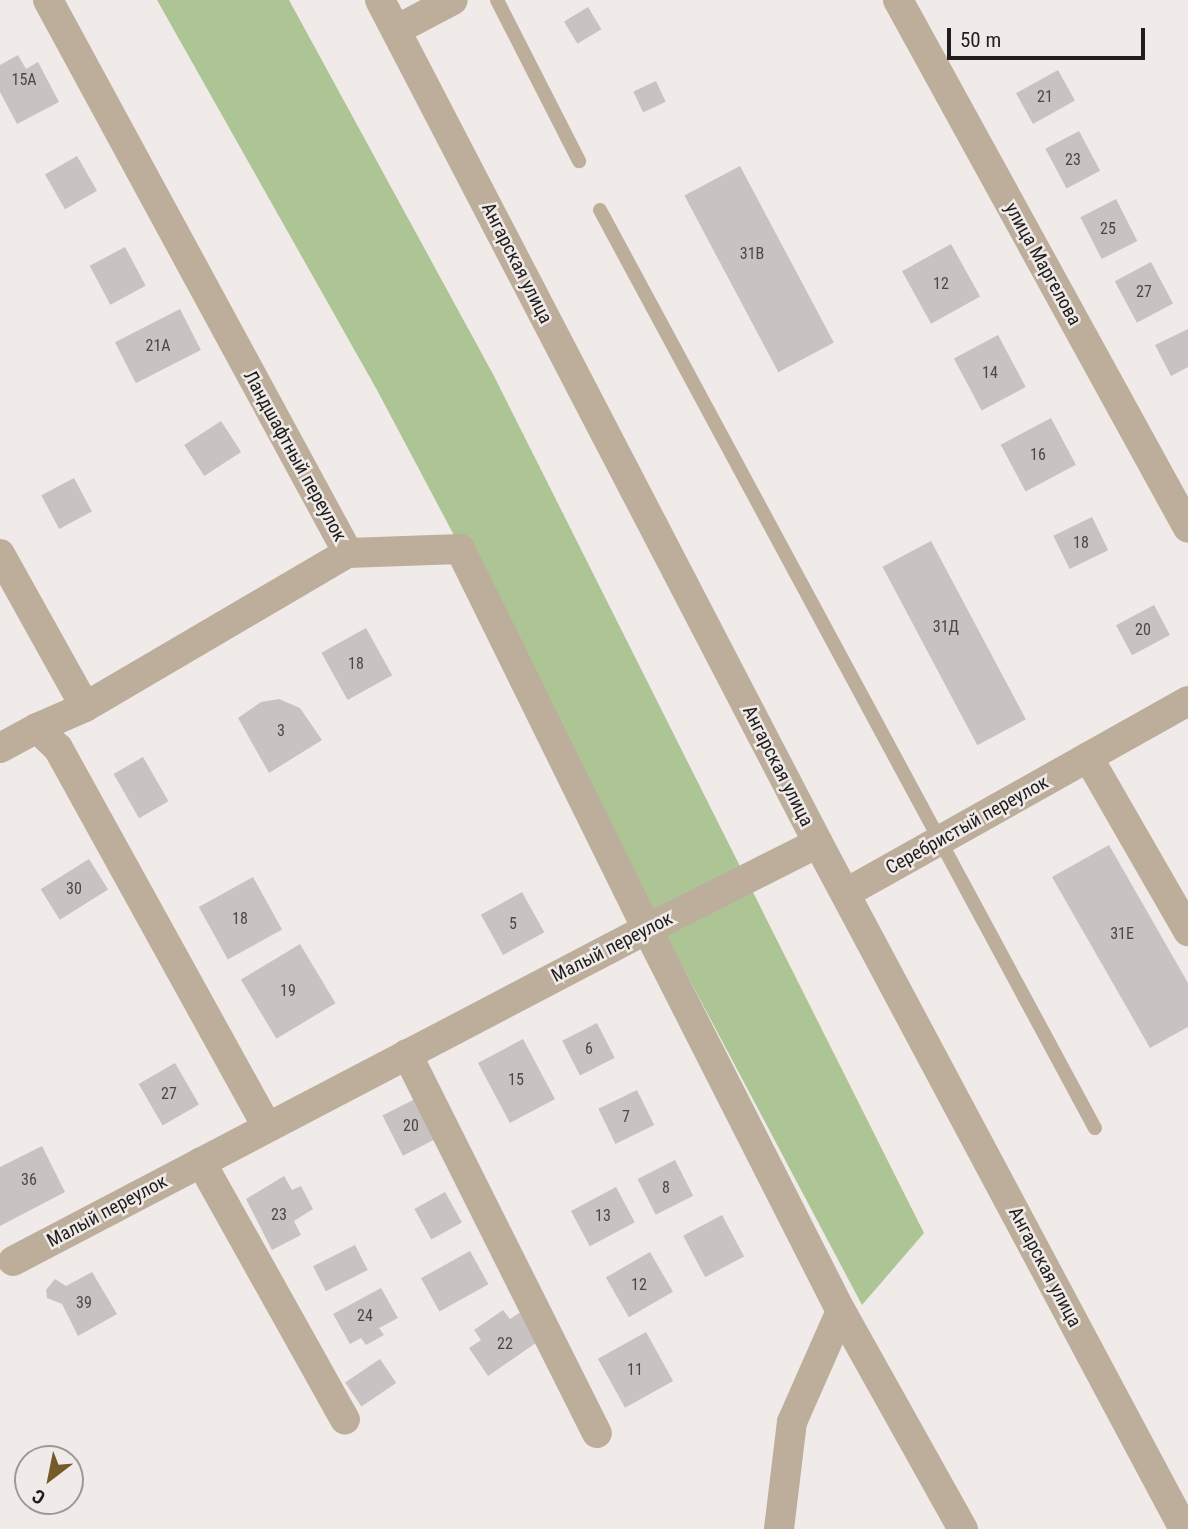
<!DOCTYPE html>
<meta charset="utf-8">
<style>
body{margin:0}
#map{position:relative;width:1188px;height:1529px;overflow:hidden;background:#f0ebe8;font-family:"Roboto Condensed",sans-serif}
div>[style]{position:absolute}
.forest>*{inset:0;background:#adc495}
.building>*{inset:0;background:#c8c3c2;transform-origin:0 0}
.lane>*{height:14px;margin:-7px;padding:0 7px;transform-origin:7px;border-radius:7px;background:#bdae9b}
.street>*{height:30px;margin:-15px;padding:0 15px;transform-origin:15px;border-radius:15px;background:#bdae9b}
span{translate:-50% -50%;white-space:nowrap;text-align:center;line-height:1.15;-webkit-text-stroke:5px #f0ebe8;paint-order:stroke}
.number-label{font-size:16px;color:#4a4746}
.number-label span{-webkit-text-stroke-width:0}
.street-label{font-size:19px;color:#201e1d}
.north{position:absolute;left:14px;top:1445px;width:70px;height:70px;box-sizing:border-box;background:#f0ebe8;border:2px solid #9d9997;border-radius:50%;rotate:212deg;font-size:19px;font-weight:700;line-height:28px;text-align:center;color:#201e1d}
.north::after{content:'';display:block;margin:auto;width:24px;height:32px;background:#755a2c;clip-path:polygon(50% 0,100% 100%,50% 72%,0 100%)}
.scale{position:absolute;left:947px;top:28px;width:198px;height:32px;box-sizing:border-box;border:4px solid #201e1d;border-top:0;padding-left:9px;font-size:21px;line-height:24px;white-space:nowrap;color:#201e1d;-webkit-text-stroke:5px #f0ebe8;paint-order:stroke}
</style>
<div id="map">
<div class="forest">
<i style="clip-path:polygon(157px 0,289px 0,494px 376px,924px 1233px,862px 1305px,377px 390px)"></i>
</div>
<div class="building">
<i style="left:588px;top:7px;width:26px;height:28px;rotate:59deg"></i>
<i style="clip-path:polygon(18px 55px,26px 69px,38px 62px,59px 102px,17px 124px,0 92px,0 65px)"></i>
<i style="left:1058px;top:70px;width:35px;height:48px;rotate:61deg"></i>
<i style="left:656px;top:81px;width:23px;height:25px;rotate:65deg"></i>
<i style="left:1079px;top:131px;width:45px;height:38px;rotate:62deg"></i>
<i style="left:77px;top:156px;width:40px;height:37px;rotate:60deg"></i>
<i style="left:740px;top:166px;width:200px;height:63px;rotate:62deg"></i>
<i style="left:1116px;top:199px;width:47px;height:40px;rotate:63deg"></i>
<i style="left:951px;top:244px;width:60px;height:56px;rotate:61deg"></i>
<i style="left:125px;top:247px;width:44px;height:40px;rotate:62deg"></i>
<i style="left:1151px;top:262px;width:47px;height:41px;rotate:62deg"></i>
<i style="left:180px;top:309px;width:46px;height:73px;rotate:63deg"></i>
<i style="clip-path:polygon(1188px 329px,1188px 367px,1171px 376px,1155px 345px)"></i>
<i style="left:998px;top:335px;width:59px;height:50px;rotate:62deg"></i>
<i style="left:1051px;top:418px;width:53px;height:57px;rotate:62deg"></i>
<i style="left:221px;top:421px;width:37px;height:44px;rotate:57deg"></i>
<i style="left:74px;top:478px;width:38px;height:37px;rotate:62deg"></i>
<i style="left:1092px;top:517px;width:37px;height:43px;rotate:64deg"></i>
<i style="left:931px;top:541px;width:202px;height:55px;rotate:62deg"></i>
<i style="left:1154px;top:605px;width:34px;height:43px;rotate:62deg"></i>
<i style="left:366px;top:628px;width:54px;height:51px;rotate:61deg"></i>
<i style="clip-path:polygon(279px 699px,300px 708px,322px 740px,269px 773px,238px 718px,261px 702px)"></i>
<i style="left:143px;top:757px;width:51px;height:34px;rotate:60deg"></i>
<i style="clip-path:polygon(1109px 845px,1188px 983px,1188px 1027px,1150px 1048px,1052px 877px)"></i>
<i style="left:89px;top:859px;width:36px;height:57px;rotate:58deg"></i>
<i style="left:253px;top:877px;width:60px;height:62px;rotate:61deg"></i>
<i style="left:522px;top:892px;width:46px;height:47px;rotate:61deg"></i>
<i style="left:300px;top:944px;width:69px;height:69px;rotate:59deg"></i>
<i style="left:597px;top:1023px;width:39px;height:39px;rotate:63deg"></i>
<i style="left:523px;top:1039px;width:68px;height:51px;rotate:62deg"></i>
<i style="left:175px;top:1063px;width:48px;height:42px;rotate:60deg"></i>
<i style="left:637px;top:1090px;width:39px;height:43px;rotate:64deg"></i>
<i style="left:419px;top:1097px;width:45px;height:41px;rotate:63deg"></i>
<i style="clip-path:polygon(42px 1146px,65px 1192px,0 1226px,0 1167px)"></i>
<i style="left:675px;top:1160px;width:40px;height:42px;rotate:63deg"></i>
<i style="clip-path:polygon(284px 1176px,292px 1190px,301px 1186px,313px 1209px,294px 1221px,301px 1235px,272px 1250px,246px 1199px)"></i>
<i style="left:616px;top:1187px;width:40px;height:51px;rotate:62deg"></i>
<i style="left:445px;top:1192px;width:35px;height:35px;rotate:61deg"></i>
<i style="left:722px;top:1215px;width:47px;height:44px;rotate:62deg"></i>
<i style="left:355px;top:1245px;width:28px;height:47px;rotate:63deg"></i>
<i style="left:470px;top:1251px;width:38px;height:56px;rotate:61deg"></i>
<i style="left:650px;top:1252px;width:46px;height:51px;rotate:60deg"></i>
<i style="clip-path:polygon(92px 1272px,117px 1314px,78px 1336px,62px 1304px,47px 1298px,46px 1290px,55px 1279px,66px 1286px)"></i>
<i style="clip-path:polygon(381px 1288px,398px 1318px,379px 1328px,384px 1335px,366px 1345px,361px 1338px,350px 1344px,333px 1314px)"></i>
<i style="clip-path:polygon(503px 1310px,510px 1319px,524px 1310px,543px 1338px,488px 1376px,469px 1348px,481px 1340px,474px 1330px)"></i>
<i style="left:646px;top:1332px;width:56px;height:55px;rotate:61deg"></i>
<i style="left:380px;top:1359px;width:29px;height:42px;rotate:56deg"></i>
</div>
<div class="lane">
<i style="left:497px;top:0;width:181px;rotate:63deg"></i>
<i style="left:600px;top:210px;width:1043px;rotate:61.67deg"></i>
</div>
<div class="street">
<i style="left:48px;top:0;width:629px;rotate:61.52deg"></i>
<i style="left:348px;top:553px;width:112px;rotate:-2deg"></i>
<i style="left:460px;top:549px;width:424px;rotate:63.8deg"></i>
<i style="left:647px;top:929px;width:428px;rotate:63.1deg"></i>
<i style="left:841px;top:1311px;width:250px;rotate:60.8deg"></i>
<i style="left:380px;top:0;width:950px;rotate:62.54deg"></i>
<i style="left:818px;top:843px;width:778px;rotate:61.92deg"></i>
<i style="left:898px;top:0;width:602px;rotate:61.22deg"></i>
<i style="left:396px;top:30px;width:64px;rotate:-27.8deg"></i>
<i style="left:0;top:554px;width:175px;rotate:60.9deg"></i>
<i style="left:37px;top:728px;width:52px;rotate:-23.6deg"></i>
<i style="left:85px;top:707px;width:305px;rotate:-30.4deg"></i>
<i style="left:0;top:748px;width:42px;rotate:-28.4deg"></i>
<i style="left:37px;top:728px;width:29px;rotate:44deg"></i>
<i style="left:58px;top:748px;width:432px;rotate:61.1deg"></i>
<i style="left:1088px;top:757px;width:201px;rotate:60.1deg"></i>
<i style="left:846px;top:893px;width:392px;rotate:-29.3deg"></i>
<i style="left:407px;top:1054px;width:424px;rotate:63.4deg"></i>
<i style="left:201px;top:1162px;width:295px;rotate:60.8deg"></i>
<i style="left:13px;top:1261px;width:716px;rotate:-27.64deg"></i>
<i style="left:647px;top:929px;width:191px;rotate:-26.7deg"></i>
<i style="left:779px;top:1529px;width:108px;rotate:-83.1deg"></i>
<i style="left:792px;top:1422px;width:121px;rotate:-66.2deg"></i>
</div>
<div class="number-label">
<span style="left:24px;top:80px">15А</span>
<span style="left:1045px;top:97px">21</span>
<span style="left:1073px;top:160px">23</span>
<span style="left:1108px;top:229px">25</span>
<span style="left:752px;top:254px">31В</span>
<span style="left:941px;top:284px">12</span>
<span style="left:1144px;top:292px">27</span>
<span style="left:158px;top:346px">21А</span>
<span style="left:990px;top:373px">14</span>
<span style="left:1038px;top:455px">16</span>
<span style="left:1081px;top:543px">18</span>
<span style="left:946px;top:627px">31Д</span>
<span style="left:1143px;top:630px">20</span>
<span style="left:356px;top:664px">18</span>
<span style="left:281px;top:731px">3</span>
<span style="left:74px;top:889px">30</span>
<span style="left:240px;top:919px">18</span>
<span style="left:513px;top:924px">5</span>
<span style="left:1122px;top:934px">31Е</span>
<span style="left:288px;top:991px">19</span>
<span style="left:589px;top:1049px">6</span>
<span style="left:516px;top:1080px">15</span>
<span style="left:169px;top:1094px">27</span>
<span style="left:626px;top:1117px">7</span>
<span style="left:411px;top:1126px">20</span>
<span style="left:29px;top:1180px">36</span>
<span style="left:666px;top:1188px">8</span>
<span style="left:279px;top:1215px">23</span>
<span style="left:603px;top:1216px">13</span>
<span style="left:639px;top:1285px">12</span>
<span style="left:84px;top:1303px">39</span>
<span style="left:365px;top:1316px">24</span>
<span style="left:505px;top:1344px">22</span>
<span style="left:635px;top:1370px">11</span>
</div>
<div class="street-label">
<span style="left:517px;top:263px;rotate:63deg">Ангарская улица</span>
<span style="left:1043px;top:264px;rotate:61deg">улица Маргелова</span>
<span style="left:295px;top:456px;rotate:61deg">Ландшафтный переулок</span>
<span style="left:778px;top:766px;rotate:63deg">Ангарская улица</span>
<span style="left:967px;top:825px;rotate:-29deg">Серебристый переулок</span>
<span style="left:612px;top:947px;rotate:-27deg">Малый переулок</span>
<span style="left:107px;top:1211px;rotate:-28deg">Малый переулок</span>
<span style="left:1045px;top:1267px;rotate:62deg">Ангарская улица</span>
</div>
<div class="north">С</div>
<div class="scale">50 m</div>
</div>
